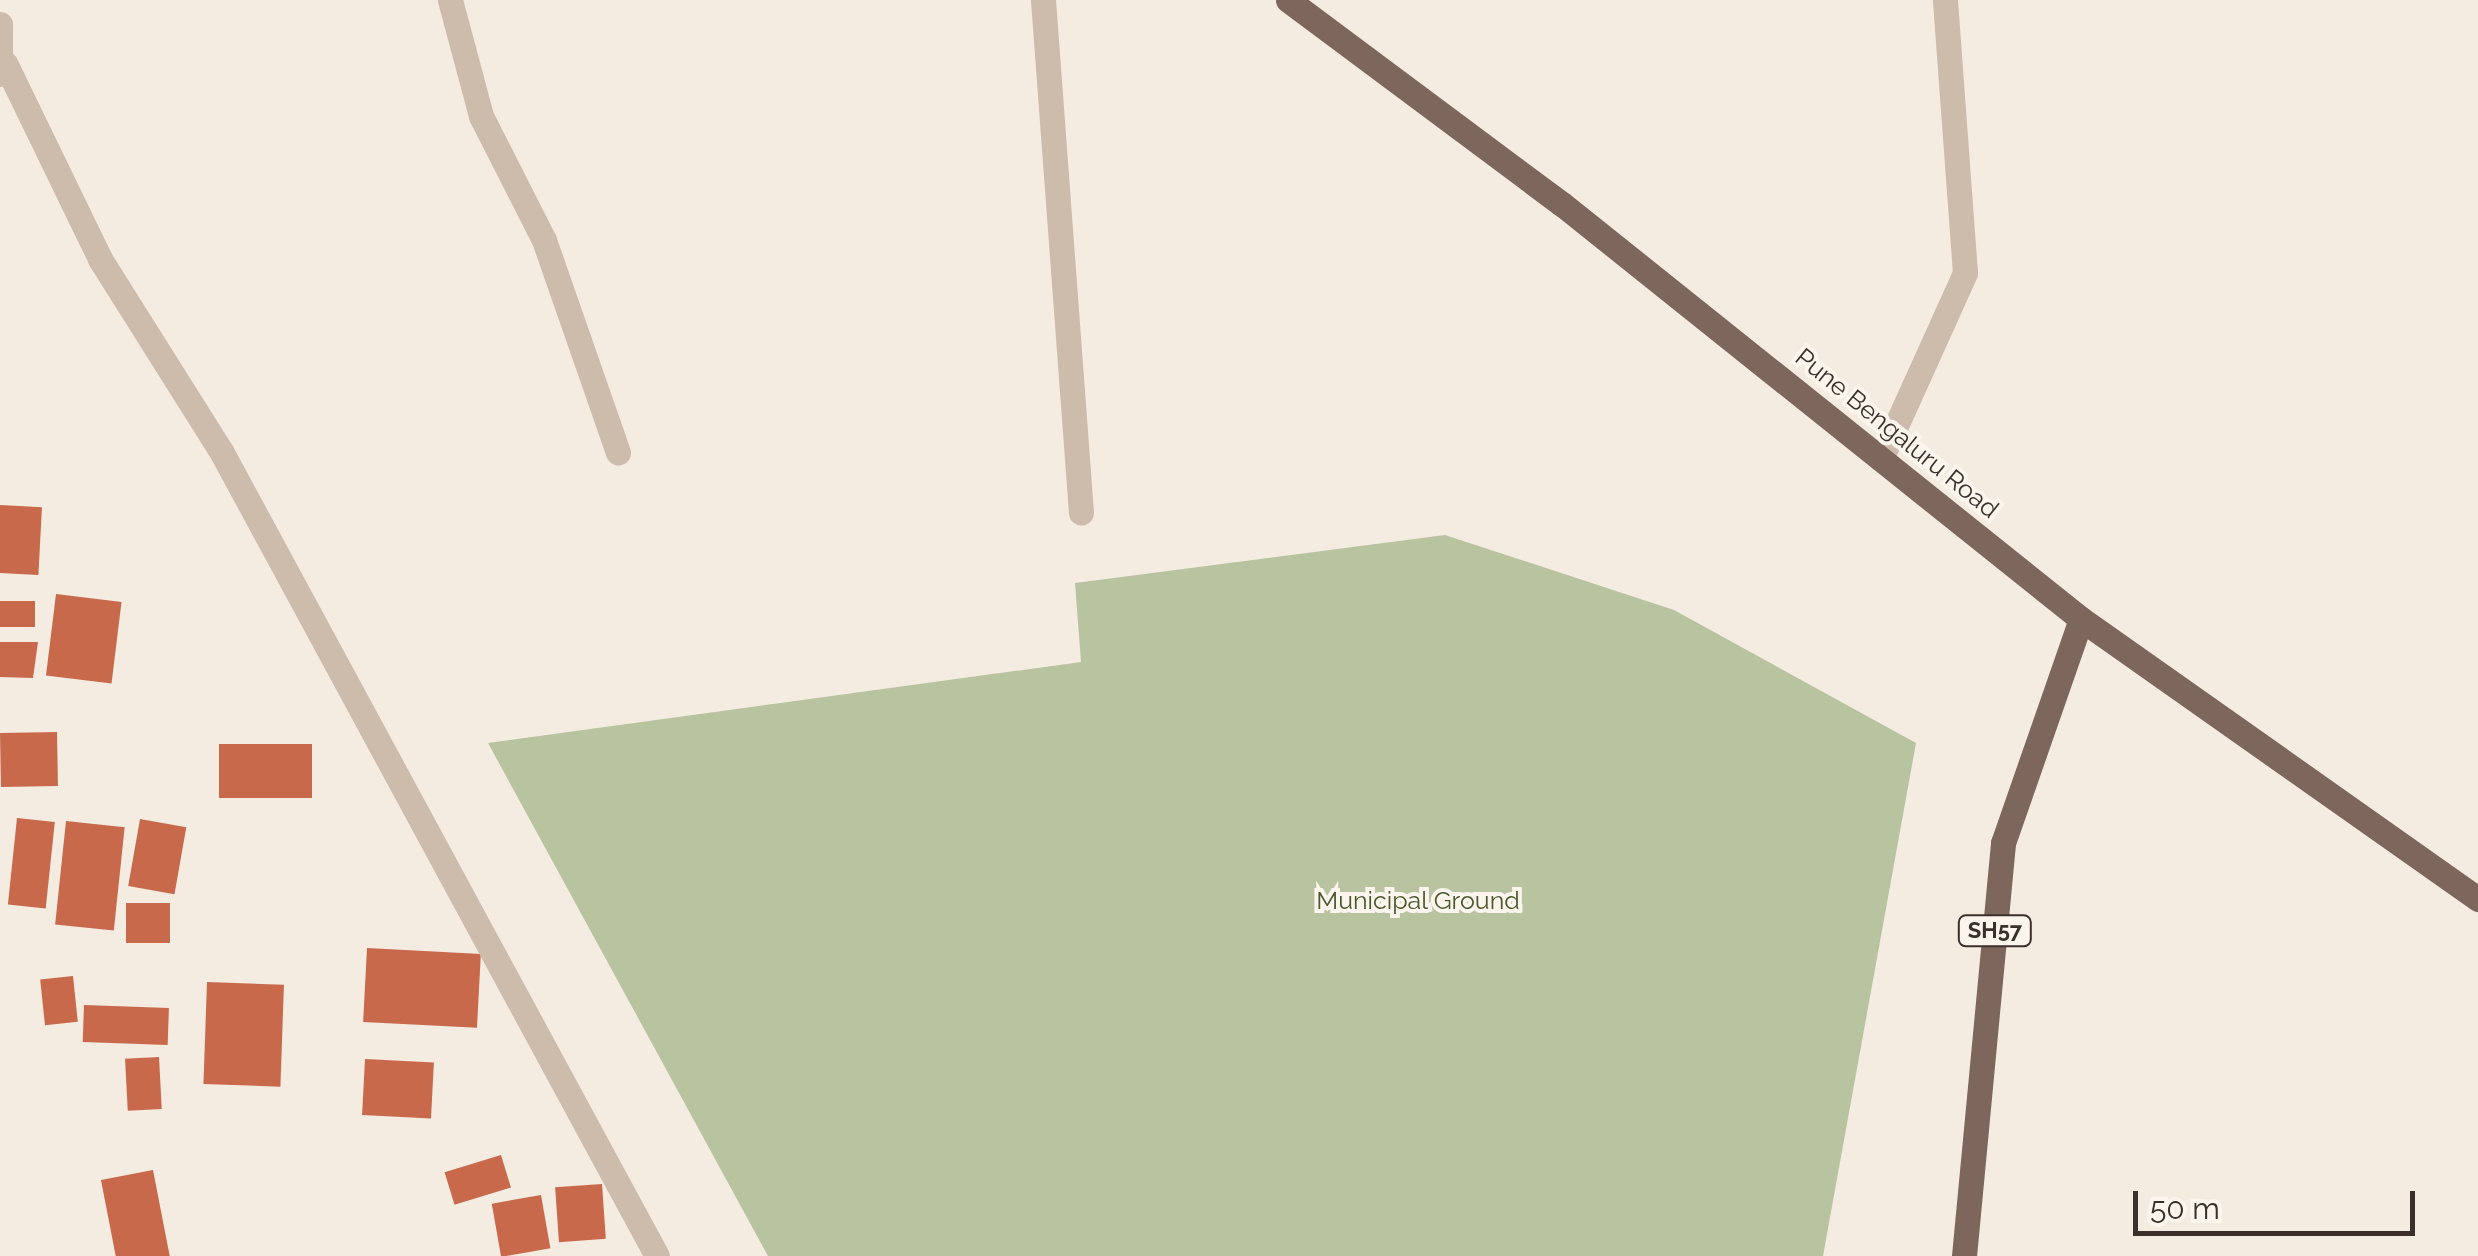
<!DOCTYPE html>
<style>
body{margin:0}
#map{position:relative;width:2478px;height:1256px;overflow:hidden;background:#f4ebe1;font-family:Raleway,sans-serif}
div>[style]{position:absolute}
.green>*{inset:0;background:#b8c4a0}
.building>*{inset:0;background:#c8694b;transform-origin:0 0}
.street>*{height:25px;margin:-12.5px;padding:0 12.5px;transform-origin:12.5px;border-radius:12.5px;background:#cdbbac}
.primary>*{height:25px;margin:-12.5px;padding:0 12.5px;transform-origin:12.5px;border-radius:12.5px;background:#7d675c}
span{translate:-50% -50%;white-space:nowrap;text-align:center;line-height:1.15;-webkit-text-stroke:8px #fbf5ee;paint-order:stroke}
.shield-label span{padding:2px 8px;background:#fbf5ee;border:2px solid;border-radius:8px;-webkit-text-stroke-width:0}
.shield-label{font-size:22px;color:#3b302b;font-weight:700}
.street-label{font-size:25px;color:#3b302b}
.park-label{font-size:25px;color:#4a5a2e}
.scale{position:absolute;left:2133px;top:1191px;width:282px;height:45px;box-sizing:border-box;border:5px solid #3b302b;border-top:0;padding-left:12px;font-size:30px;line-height:35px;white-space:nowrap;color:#3b302b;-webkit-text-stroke:8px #fbf5ee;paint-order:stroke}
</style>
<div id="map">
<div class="green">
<i style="clip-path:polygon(1445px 535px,1674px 610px,1916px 743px,1823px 1256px,768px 1256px,488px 743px,1081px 662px,1075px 583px)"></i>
</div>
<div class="building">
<i style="left:0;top:505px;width:42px;height:68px;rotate:3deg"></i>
<i style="left:56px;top:594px;width:66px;height:82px;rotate:7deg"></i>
<i style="left:35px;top:601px;width:26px;height:35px;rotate:90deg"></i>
<i style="clip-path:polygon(0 642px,38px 642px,33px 678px,0 677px)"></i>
<i style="left:57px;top:732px;width:54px;height:57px;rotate:89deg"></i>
<i style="left:312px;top:744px;width:54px;height:93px;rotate:90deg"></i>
<i style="left:17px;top:818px;width:38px;height:87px;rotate:6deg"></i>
<i style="left:140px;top:819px;width:47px;height:68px;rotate:10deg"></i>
<i style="left:66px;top:821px;width:59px;height:104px;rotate:6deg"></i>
<i style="left:126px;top:903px;width:44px;height:40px"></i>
<i style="left:367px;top:948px;width:114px;height:74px;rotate:3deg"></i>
<i style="left:73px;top:976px;width:46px;height:33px;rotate:84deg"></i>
<i style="left:207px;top:982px;width:77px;height:102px;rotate:2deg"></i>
<i style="left:84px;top:1005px;width:85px;height:37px;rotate:2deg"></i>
<i style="left:159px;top:1057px;width:52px;height:34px;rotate:87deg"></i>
<i style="left:365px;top:1059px;width:69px;height:56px;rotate:3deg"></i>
<i style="left:501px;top:1155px;width:34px;height:59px;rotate:73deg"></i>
<i style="left:153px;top:1170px;width:88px;height:53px;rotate:79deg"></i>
<i style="left:602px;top:1184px;width:55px;height:47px;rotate:86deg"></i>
<i style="left:541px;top:1195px;width:54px;height:50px;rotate:80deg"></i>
</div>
<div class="street">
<i style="left:450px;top:0;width:120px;rotate:75deg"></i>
<i style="left:481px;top:116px;width:139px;rotate:63.1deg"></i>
<i style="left:544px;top:240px;width:225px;rotate:70.8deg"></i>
<i style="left:1043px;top:0;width:514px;rotate:85.76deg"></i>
<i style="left:0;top:24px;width:50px;rotate:90deg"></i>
<i style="left:5px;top:63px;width:218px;rotate:64.1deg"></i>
<i style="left:100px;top:259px;width:227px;rotate:57.8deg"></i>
<i style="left:221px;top:451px;width:915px;rotate:61.56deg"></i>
<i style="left:1881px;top:459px;width:204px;rotate:-65.7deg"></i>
<i style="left:1965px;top:273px;width:274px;rotate:-94.2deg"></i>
</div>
<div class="primary">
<i style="left:1288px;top:0;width:342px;rotate:36.7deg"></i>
<i style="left:1562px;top:204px;width:665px;rotate:38.65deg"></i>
<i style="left:2081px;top:619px;width:486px;rotate:35.2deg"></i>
<i style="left:1964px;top:1256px;width:415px;rotate:-84.6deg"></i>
<i style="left:2003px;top:843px;width:237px;rotate:-70.8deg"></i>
</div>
<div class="shield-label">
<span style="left:1995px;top:931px">SH57</span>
</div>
<div class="street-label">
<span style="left:1897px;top:433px;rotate:39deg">Pune Bengaluru Road</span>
</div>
<div class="park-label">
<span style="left:1418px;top:900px">Municipal Ground</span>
</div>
<div class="scale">50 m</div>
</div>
